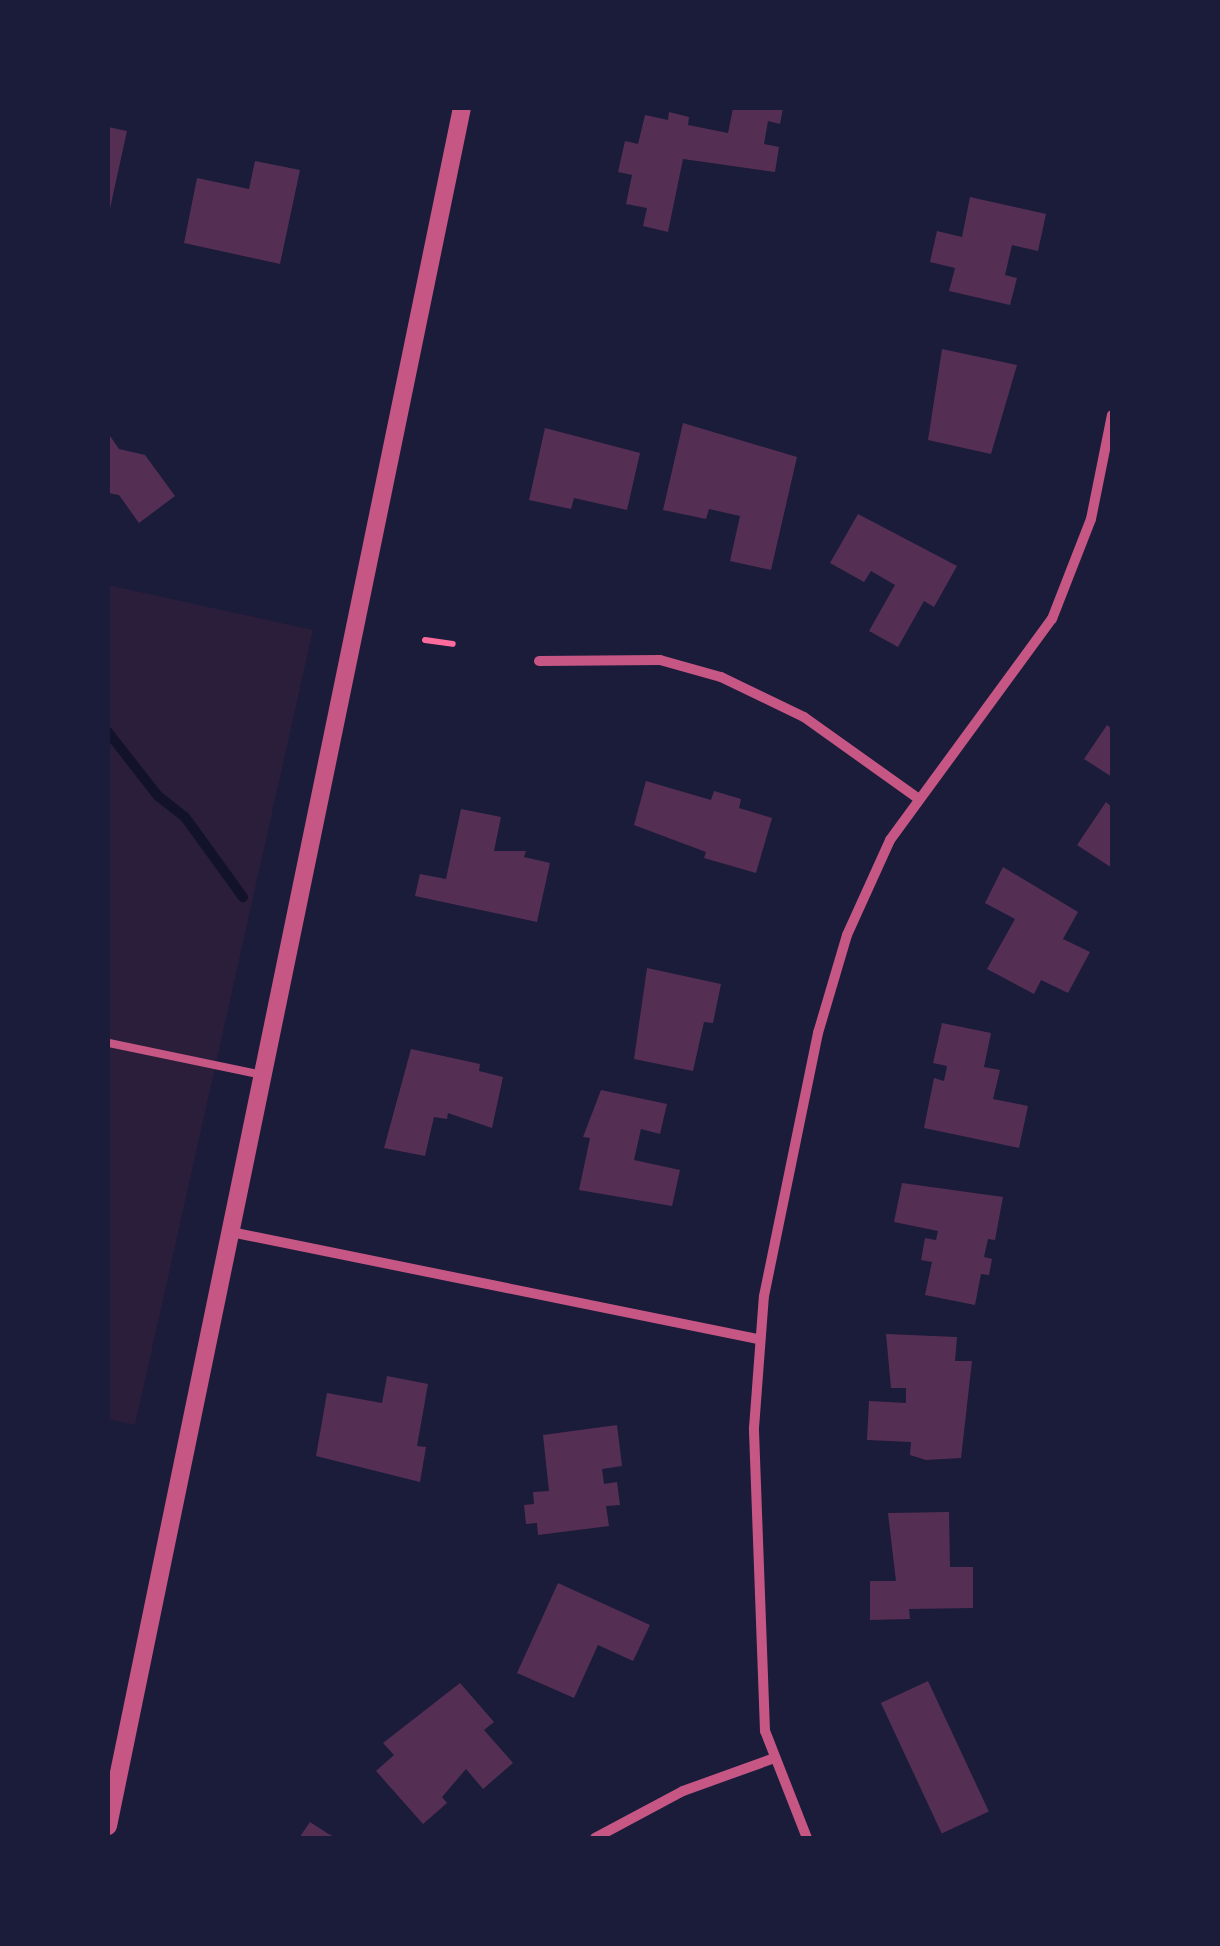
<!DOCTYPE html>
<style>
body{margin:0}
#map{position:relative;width:1220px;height:1946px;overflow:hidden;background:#1b1b3a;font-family:"PT Sans",sans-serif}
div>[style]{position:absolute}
.green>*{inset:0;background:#2a1e3b}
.stream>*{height:10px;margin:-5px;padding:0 5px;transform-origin:5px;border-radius:5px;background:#12122b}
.building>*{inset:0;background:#542f53;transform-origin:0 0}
.path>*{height:6px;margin:-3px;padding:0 3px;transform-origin:3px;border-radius:3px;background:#ff6b9d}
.service>*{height:8px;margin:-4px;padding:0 4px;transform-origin:4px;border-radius:4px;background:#c65784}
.minor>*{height:10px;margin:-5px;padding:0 5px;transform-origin:5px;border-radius:5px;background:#c65784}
.tertiary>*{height:18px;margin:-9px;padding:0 9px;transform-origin:9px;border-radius:9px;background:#c65784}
span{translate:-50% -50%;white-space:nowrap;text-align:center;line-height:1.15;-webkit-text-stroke:9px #1b1b3a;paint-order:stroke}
.frame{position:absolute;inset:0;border:110px solid #1b1b3a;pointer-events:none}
</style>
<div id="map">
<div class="green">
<i style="clip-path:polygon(108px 585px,313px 630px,135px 1425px,108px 1419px)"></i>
</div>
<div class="stream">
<i style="left:108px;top:732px;width:81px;rotate:52deg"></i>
<i style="left:158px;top:796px;width:34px;rotate:38deg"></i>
<i style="left:185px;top:817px;width:99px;rotate:54.1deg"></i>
</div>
<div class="building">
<i style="clip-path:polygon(733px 108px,783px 108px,780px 124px,768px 121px,764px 144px,779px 147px,775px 172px,683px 159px,668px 232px,643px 226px,647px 208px,626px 204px,632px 175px,618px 172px,625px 141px,638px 144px,645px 115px,668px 120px,669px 112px,689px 117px,688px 125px,728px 133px)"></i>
<i style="clip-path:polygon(108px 127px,127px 131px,109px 213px,108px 213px)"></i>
<i style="clip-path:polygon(255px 161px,300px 170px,280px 264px,184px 243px,197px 178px,249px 189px)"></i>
<i style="clip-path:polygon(970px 197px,1046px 214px,1038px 251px,1012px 245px,1005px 275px,1017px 278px,1010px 305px,949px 291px,955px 268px,930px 262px,937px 231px,962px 237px)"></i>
<i style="clip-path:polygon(942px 349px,1017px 365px,991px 454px,928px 440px)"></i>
<i style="clip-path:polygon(683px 423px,797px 457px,771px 570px,730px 561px,740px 516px,709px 509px,706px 519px,663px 510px)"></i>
<i style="clip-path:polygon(545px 428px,640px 453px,627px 510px,574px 498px,571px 509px,529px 500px)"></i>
<i style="clip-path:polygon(108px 433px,119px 449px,145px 455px,175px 496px,139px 523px,119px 495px,108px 493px)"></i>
<i style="clip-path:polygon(858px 514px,957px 566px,934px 607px,924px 601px,898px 647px,869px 631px,895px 585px,871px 571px,864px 582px,830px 563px)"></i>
<i style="clip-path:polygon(1107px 725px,1112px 729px,1112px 777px,1084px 759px)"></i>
<i style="clip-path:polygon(646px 781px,711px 800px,714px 791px,741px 799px,739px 808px,772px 818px,756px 873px,704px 858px,706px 852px,634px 825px)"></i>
<i style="clip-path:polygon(1106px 802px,1112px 807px,1112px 868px,1077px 845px)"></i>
<i style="clip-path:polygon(461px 809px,501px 817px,494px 851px,526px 851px,524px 857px,550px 863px,537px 922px,415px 896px,420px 874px,446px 879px)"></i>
<i style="clip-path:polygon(1003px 867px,1078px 912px,1063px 939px,1090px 952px,1068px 993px,1041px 980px,1034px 994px,987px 969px,1015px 919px,985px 903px)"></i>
<i style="clip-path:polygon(647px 968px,721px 984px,713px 1023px,704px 1022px,693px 1071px,634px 1059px)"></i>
<i style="clip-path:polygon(942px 1023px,991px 1033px,984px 1067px,1000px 1070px,993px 1099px,1028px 1106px,1019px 1148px,924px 1128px,934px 1078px,944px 1081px,947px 1066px,933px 1063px)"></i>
<i style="clip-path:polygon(411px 1049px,480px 1064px,479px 1071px,503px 1077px,492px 1128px,448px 1113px,447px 1119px,434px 1117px,425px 1156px,384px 1148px)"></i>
<i style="clip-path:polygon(601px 1090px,667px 1104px,660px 1134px,641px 1129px,634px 1160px,680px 1170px,672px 1206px,579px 1190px,590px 1138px,583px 1137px)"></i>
<i style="clip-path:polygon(902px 1183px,1003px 1197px,995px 1240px,988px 1239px,984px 1257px,992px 1259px,989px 1275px,981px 1274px,975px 1305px,925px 1295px,932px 1262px,921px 1260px,925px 1238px,936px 1240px,938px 1231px,894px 1222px)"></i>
<i style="clip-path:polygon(886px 1334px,957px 1337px,955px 1361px,972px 1361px,961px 1458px,926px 1460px,910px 1455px,911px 1442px,867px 1440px,869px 1401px,906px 1403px,906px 1388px,891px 1388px)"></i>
<i style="clip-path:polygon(387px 1376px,428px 1384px,417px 1446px,426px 1447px,420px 1482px,316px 1456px,327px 1393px,382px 1403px)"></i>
<i style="clip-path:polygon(617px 1425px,622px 1466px,602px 1469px,604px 1484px,617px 1482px,620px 1505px,606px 1506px,609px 1526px,538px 1535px,537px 1523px,526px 1524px,524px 1505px,534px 1504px,533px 1492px,549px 1491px,543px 1435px)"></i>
<i style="clip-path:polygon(949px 1512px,950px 1567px,973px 1567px,973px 1608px,909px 1609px,910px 1619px,870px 1620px,870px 1581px,896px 1581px,888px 1513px)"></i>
<i style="clip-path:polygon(558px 1583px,650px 1625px,633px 1661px,598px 1645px,574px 1698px,517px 1673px)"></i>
<i style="left:928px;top:1681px;width:144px;height:52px;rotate:65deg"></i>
<i style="clip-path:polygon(460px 1683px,494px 1722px,484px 1730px,513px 1763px,483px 1789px,466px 1769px,442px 1797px,447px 1803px,423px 1824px,376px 1771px,394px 1755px,383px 1743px)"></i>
<i style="clip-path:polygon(310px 1822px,327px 1833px,336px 1838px,299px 1838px)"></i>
</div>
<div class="path">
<i style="left:425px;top:640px;width:28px;rotate:8deg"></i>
</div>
<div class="service">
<i style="left:109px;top:1043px;width:156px;rotate:11.8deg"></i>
</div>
<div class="minor">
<i style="left:539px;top:661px;width:121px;rotate:-0.5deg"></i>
<i style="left:660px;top:660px;width:63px;rotate:15.6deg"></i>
<i style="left:721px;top:677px;width:92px;rotate:25.7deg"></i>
<i style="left:804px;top:717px;width:138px;rotate:35.5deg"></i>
<i style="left:231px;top:1232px;width:538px;rotate:11.48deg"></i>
<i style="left:595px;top:1838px;width:100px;rotate:-28.1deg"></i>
<i style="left:683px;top:1791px;width:95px;rotate:-19.8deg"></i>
<i style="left:807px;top:1838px;width:115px;rotate:-111.4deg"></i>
<i style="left:765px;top:1731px;width:303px;rotate:-92.1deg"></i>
<i style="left:754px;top:1428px;width:132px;rotate:-85.7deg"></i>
<i style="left:764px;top:1296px;width:268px;rotate:-78.4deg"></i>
<i style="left:818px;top:1033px;width:102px;rotate:-73.5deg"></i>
<i style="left:847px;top:935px;width:104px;rotate:-65.6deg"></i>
<i style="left:890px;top:840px;width:274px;rotate:-53.8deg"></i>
<i style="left:1052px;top:619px;width:107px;rotate:-68.7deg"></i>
<i style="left:1091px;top:519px;width:106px;rotate:-78.6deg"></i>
</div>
<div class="tertiary">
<i style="left:108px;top:1826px;width:1754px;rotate:-78.36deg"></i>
</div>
<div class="frame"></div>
</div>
